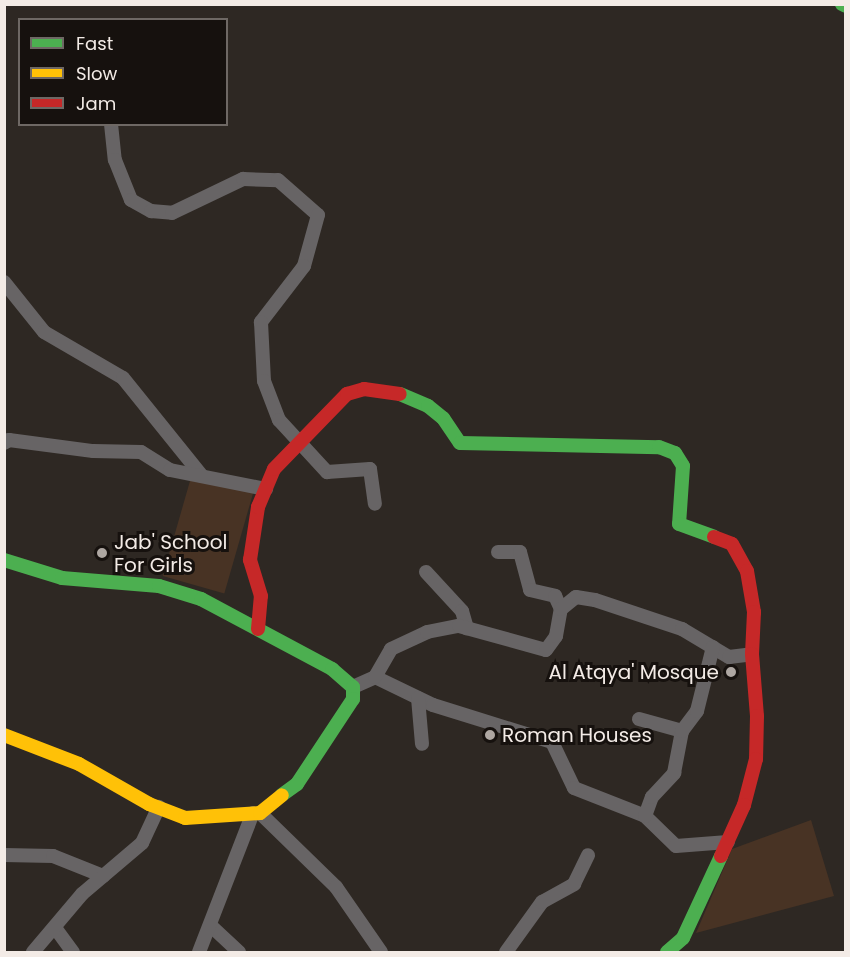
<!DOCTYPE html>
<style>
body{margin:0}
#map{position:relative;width:850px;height:957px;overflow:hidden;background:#2e2823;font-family:Poppins,sans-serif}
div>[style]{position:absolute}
.green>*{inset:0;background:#483324;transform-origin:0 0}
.street>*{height:14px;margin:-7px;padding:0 7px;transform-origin:7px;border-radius:7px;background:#676465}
.fast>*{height:14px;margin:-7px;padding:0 7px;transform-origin:7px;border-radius:7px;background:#4caf50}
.slow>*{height:14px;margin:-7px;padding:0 7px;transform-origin:7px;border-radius:7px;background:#ffc107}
.jam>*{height:14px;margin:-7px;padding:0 7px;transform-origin:7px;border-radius:7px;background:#c62828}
.dots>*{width:16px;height:16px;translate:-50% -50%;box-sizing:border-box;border:3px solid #16110e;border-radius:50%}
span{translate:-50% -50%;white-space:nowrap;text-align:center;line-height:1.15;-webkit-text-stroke:6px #16110e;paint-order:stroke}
.poi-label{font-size:20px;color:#f3ebe6}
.left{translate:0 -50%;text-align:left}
.right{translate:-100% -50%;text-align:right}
.frame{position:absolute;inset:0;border:6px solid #f3ebe6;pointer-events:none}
.legend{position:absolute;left:18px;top:18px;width:210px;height:108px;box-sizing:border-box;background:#16110e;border:2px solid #6e6864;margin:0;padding:8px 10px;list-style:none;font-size:18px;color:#f3ebe6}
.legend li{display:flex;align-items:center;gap:12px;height:30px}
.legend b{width:30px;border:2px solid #6e6864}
</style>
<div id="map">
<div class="green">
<i style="left:192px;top:474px;width:64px;height:106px;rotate:16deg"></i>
<i style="clip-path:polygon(811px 820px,834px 896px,696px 933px,732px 849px)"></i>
</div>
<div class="street">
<i style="left:111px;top:124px;width:36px;rotate:84deg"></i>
<i style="left:115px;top:160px;width:43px;rotate:68.2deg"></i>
<i style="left:131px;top:200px;width:23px;rotate:29deg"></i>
<i style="left:151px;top:211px;width:21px;rotate:5deg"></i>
<i style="left:172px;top:213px;width:79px;rotate:-25.6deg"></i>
<i style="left:243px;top:179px;width:35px;rotate:2deg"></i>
<i style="left:278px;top:180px;width:53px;rotate:41.2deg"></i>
<i style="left:318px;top:215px;width:53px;rotate:105.4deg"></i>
<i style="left:304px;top:266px;width:71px;rotate:127.5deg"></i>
<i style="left:261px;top:322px;width:59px;rotate:87.1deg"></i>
<i style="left:264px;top:381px;width:42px;rotate:69deg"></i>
<i style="left:279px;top:420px;width:71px;rotate:47.3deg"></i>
<i style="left:327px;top:472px;width:43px;rotate:-4deg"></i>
<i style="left:370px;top:469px;width:35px;rotate:82deg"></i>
<i style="left:4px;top:282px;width:64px;rotate:51.3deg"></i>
<i style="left:44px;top:332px;width:91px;rotate:30.2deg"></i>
<i style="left:123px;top:378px;width:126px;rotate:51.1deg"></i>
<i style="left:4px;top:443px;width:6px;rotate:-31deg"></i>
<i style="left:9px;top:440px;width:85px;rotate:7.5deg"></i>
<i style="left:93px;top:451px;width:48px;rotate:1.2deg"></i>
<i style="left:141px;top:452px;width:34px;rotate:32deg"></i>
<i style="left:170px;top:470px;width:98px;rotate:11.2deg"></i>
<i style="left:498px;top:552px;width:22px"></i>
<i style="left:520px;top:552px;width:39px;rotate:75deg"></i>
<i style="left:530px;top:590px;width:26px;rotate:13deg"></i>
<i style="left:555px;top:596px;width:14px;rotate:65deg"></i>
<i style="left:426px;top:572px;width:53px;rotate:47.3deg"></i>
<i style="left:462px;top:611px;width:18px;rotate:74deg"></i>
<i style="left:375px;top:677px;width:64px;rotate:25.8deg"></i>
<i style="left:433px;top:705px;width:125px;rotate:17.3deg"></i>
<i style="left:552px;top:742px;width:51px;rotate:64.4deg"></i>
<i style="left:574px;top:788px;width:76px;rotate:21.5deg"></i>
<i style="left:645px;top:816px;width:43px;rotate:44.1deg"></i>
<i style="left:676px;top:846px;width:52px;rotate:-4.4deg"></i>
<i style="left:353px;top:687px;width:24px;rotate:-24deg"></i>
<i style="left:375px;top:677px;width:32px;rotate:-60deg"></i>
<i style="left:391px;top:649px;width:40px;rotate:-25deg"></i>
<i style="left:427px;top:632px;width:33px;rotate:-11deg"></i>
<i style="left:459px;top:626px;width:90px;rotate:15.4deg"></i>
<i style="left:546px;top:650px;width:17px;rotate:-54deg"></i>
<i style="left:556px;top:636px;width:27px;rotate:-80deg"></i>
<i style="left:561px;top:609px;width:19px;rotate:-39deg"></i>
<i style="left:576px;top:597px;width:19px;rotate:9deg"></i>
<i style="left:595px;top:600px;width:92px;rotate:18.4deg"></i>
<i style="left:682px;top:629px;width:55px;rotate:30.8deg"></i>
<i style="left:729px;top:657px;width:23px;rotate:-7deg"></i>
<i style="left:418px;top:698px;width:46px;rotate:85deg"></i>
<i style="left:639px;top:719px;width:45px;rotate:15.6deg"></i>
<i style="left:260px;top:813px;width:106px;rotate:44.2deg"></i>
<i style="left:336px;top:887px;width:79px;rotate:55.3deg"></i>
<i style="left:645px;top:816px;width:20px;rotate:-70deg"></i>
<i style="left:652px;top:797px;width:33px;rotate:-47deg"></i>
<i style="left:674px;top:773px;width:43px;rotate:-79.2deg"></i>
<i style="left:682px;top:731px;width:25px;rotate:-53deg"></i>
<i style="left:697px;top:711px;width:66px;rotate:-76deg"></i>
<i style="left:4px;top:855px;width:49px;rotate:1.2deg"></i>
<i style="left:53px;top:856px;width:54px;rotate:21.8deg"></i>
<i style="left:210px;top:925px;width:40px;rotate:43deg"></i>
<i style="left:56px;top:929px;width:29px;rotate:54deg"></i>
<i style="left:33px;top:952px;width:76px;rotate:-49.8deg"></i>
<i style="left:82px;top:894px;width:79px;rotate:-40.4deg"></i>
<i style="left:142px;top:843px;width:40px;rotate:-65deg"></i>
<i style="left:199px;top:952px;width:149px;rotate:-68.8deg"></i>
<i style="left:506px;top:952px;width:62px;rotate:-54.2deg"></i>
<i style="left:542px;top:902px;width:37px;rotate:-29deg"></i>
<i style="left:574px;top:884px;width:32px;rotate:-64deg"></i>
</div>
<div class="fast">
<i style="left:842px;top:4px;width:4px;rotate:27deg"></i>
<i style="left:400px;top:394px;width:30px;rotate:23deg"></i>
<i style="left:428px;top:406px;width:19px;rotate:39deg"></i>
<i style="left:443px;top:418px;width:30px;rotate:56deg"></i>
<i style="left:460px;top:443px;width:199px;rotate:1.2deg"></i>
<i style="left:659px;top:447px;width:17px;rotate:21deg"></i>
<i style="left:675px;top:453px;width:15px;rotate:58deg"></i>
<i style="left:683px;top:466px;width:58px;rotate:93.9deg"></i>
<i style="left:679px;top:524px;width:37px;rotate:20deg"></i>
<i style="left:4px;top:560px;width:61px;rotate:17.2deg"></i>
<i style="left:62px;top:578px;width:97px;rotate:4.7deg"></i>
<i style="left:159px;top:586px;width:44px;rotate:17.2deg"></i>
<i style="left:201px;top:599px;width:149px;rotate:28.1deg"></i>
<i style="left:332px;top:669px;width:28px;rotate:41deg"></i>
<i style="left:353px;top:687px;width:12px;rotate:90deg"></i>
<i style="left:353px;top:699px;width:102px;rotate:123.4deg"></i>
<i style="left:297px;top:784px;width:19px;rotate:144deg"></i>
<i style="left:667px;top:952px;width:21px;rotate:-41deg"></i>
<i style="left:683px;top:938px;width:90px;rotate:-65.1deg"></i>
</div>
<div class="slow">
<i style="left:4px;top:735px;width:80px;rotate:21.1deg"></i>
<i style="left:79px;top:764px;width:81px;rotate:29.7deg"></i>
<i style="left:149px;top:804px;width:39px;rotate:21deg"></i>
<i style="left:185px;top:818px;width:75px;rotate:-3.8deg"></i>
<i style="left:260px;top:813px;width:28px;rotate:-39deg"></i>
</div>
<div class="jam">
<i style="left:714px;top:537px;width:19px;rotate:21deg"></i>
<i style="left:732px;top:544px;width:31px;rotate:61deg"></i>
<i style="left:747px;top:571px;width:42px;rotate:80.3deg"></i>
<i style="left:754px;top:612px;width:42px;rotate:92.7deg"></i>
<i style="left:752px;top:654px;width:62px;rotate:85.4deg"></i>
<i style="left:757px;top:716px;width:43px;rotate:91.3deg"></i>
<i style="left:756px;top:759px;width:48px;rotate:104.6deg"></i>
<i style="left:744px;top:805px;width:56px;rotate:114.3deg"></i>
<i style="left:258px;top:629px;width:33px;rotate:-85deg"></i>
<i style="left:261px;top:596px;width:38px;rotate:-107deg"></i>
<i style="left:250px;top:560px;width:54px;rotate:-81.4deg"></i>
<i style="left:258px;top:507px;width:41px;rotate:-67.2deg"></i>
<i style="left:274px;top:469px;width:105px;rotate:-45.8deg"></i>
<i style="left:347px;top:394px;width:18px;rotate:-16deg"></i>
<i style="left:364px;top:389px;width:36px;rotate:8deg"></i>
</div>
<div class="dots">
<i style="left:102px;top:553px;background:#aea7a2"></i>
<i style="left:731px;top:672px;background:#aea7a2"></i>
<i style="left:490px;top:735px;background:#aea7a2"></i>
</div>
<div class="poi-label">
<span class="left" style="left:114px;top:554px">Jab' School<br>For Girls</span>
<span class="right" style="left:719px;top:672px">Al Atqya' Mosque</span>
<span class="left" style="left:502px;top:735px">Roman Houses</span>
</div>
<div class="frame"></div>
<ul class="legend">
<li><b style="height:8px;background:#4caf50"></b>Fast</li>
<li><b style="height:8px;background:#ffc107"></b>Slow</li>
<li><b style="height:8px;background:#c62828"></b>Jam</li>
</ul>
</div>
